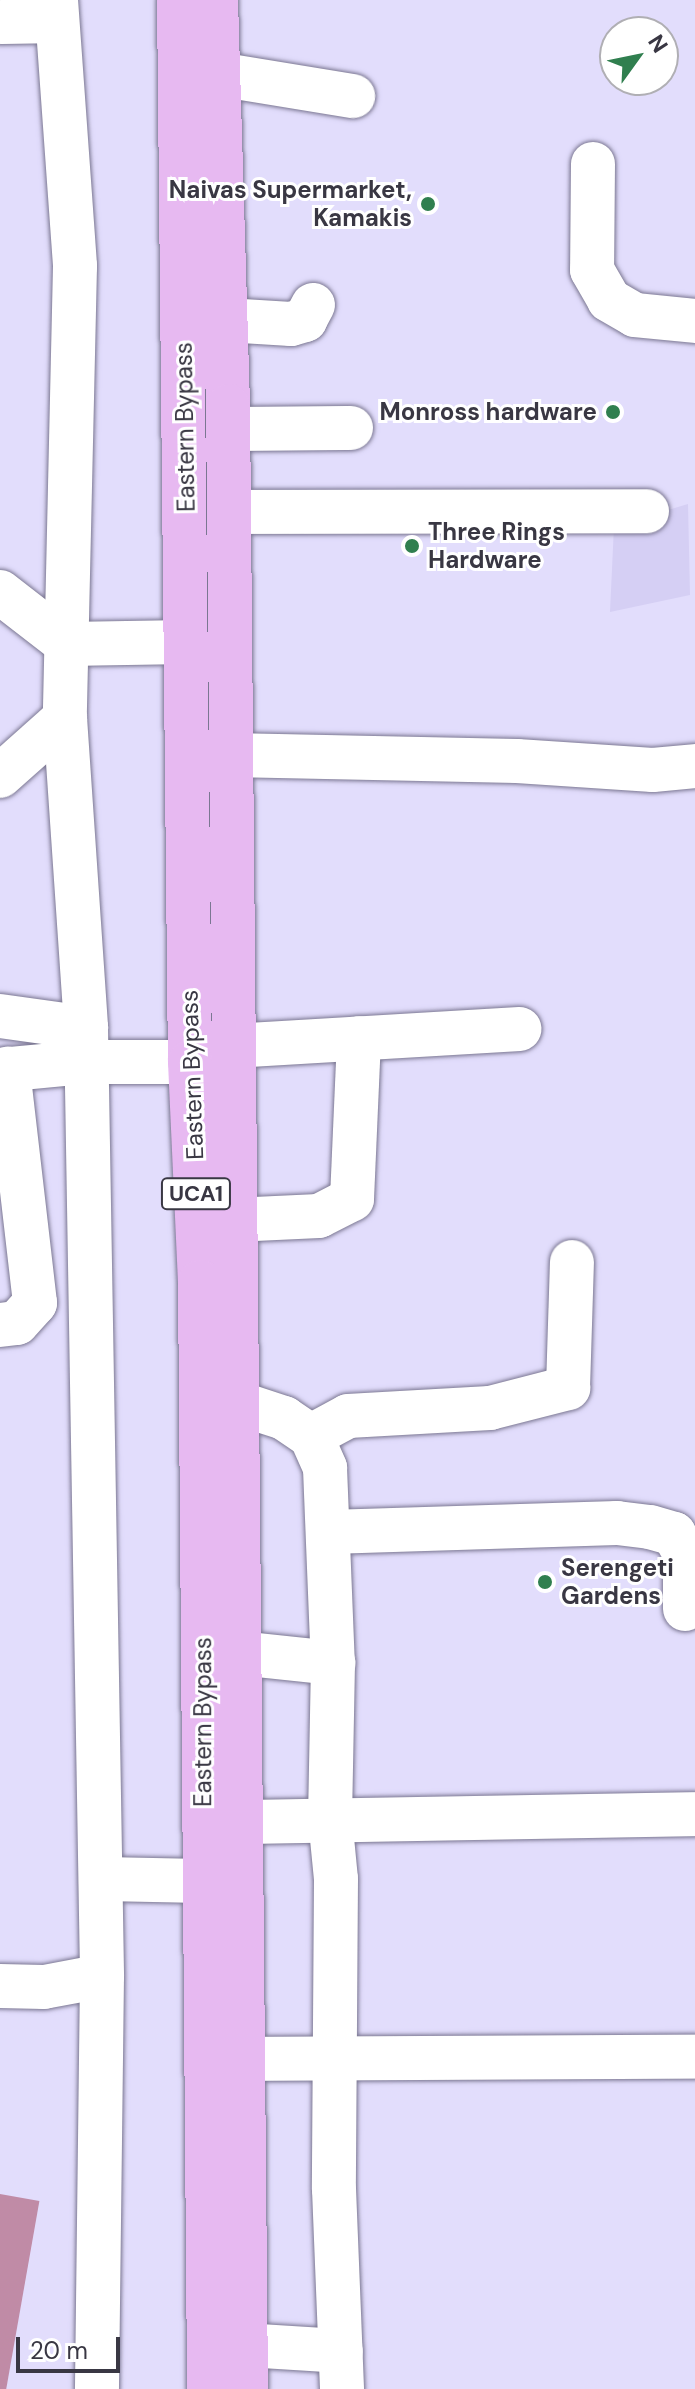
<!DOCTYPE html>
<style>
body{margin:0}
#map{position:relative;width:695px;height:2389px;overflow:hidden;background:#e2ddfc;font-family:"DM Sans",sans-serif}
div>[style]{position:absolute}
.built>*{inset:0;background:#d5cff4}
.forest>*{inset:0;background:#c08ba6;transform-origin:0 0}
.roads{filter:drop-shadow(0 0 2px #7b7792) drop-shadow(0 0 2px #7b7792)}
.minor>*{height:44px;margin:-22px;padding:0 22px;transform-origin:22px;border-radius:22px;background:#fff}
.major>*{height:44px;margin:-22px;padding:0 22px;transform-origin:22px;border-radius:22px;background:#e7b9f1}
.dots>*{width:22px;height:22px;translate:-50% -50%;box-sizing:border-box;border:4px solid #fff;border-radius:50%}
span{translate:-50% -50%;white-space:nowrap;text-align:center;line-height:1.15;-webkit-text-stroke:6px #fff;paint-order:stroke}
.shield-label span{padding:2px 6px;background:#fff;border:2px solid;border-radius:6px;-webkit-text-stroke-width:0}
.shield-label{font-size:22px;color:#393743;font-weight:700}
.poi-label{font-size:24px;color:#393743;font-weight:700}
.right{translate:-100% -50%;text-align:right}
.left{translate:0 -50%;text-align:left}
.street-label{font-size:24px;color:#393743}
.north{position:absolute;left:599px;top:16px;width:80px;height:80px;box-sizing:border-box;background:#fff;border:2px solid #b0afb4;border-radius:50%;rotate:57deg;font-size:22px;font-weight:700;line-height:32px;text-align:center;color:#393743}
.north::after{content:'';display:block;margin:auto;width:28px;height:36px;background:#307f4f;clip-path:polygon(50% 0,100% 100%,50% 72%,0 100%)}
.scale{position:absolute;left:16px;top:2337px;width:104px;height:36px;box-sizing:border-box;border:4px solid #393743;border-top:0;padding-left:10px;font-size:24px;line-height:28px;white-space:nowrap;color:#393743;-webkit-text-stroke:6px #fff;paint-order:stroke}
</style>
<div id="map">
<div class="built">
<i style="clip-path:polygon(688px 504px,690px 595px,610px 612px,614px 526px)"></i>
</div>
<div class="forest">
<i style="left:0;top:2194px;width:40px;height:195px;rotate:10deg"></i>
</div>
<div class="roads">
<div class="minor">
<i style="left:56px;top:0;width:267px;rotate:85.9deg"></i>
<i style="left:75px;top:266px;width:452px;rotate:91.3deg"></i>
<i style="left:65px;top:718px;width:311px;rotate:86.1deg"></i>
<i style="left:86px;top:1028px;width:948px;rotate:89.03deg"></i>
<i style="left:102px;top:1976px;width:413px;rotate:90.7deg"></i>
<i style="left:0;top:22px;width:55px;rotate:-1deg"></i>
<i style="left:218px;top:74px;width:137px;rotate:9.3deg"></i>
<i style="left:593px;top:164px;width:106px;rotate:90.5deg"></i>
<i style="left:592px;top:270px;width:34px;rotate:60deg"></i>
<i style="left:609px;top:300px;width:30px;rotate:30deg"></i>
<i style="left:635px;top:315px;width:60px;rotate:5.7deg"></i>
<i style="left:226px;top:320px;width:65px;rotate:3.5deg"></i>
<i style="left:291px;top:324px;width:15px;rotate:-16deg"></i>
<i style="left:305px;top:320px;width:17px;rotate:-62deg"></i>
<i style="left:229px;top:429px;width:122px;rotate:-0.5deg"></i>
<i style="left:229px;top:512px;width:418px;rotate:-0.1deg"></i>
<i style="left:0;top:592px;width:85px;rotate:37.8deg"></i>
<i style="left:67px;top:644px;width:120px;rotate:-1deg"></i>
<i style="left:230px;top:755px;width:287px;rotate:1.2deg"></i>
<i style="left:517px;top:761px;width:136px;rotate:3.8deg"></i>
<i style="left:653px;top:770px;width:42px;rotate:-5.4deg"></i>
<i style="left:0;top:776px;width:87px;rotate:-41.7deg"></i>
<i style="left:0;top:1016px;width:87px;rotate:7.9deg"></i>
<i style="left:232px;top:1046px;width:288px;rotate:-3.4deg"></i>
<i style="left:0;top:1070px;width:87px;rotate:-5.3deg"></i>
<i style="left:87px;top:1062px;width:103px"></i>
<i style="left:233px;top:1220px;width:86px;rotate:-2.7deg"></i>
<i style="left:319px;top:1216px;width:37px;rotate:-27deg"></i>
<i style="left:352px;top:1199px;width:161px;rotate:-87.5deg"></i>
<i style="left:0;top:1325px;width:17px;rotate:-7deg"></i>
<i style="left:17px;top:1323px;width:27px;rotate:-48deg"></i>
<i style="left:35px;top:1303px;width:236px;rotate:-96.6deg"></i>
<i style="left:235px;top:1402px;width:52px;rotate:18.1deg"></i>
<i style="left:284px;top:1418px;width:32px;rotate:34deg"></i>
<i style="left:311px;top:1436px;width:35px;rotate:66deg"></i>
<i style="left:325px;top:1468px;width:195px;rotate:87.7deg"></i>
<i style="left:333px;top:1663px;width:155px;rotate:91.1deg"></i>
<i style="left:330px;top:1818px;width:61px;rotate:84.4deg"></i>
<i style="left:336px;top:1879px;width:310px;rotate:90.4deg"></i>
<i style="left:334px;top:2189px;width:200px;rotate:87.7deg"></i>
<i style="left:311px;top:1436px;width:42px;rotate:-28.4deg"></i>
<i style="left:348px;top:1416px;width:142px;rotate:-3.2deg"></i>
<i style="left:490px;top:1408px;width:81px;rotate:-14.4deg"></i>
<i style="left:568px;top:1388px;width:126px;rotate:-88.2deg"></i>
<i style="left:329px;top:1532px;width:288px;rotate:-1.8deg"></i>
<i style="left:617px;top:1523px;width:33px;rotate:7deg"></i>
<i style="left:650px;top:1527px;width:25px;rotate:16deg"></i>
<i style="left:674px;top:1534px;width:23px;rotate:61deg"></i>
<i style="left:685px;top:1554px;width:55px;rotate:90deg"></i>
<i style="left:238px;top:1653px;width:96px;rotate:6deg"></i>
<i style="left:240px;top:1822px;width:455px;rotate:-1deg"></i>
<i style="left:101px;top:1879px;width:104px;rotate:1.1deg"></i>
<i style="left:0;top:1986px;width:44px;rotate:1.3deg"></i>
<i style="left:44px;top:1987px;width:59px;rotate:-10.7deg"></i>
<i style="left:245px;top:2059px;width:450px;rotate:-0.3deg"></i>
<i style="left:245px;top:2345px;width:96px;rotate:3.6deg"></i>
</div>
<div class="major">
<i style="left:179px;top:0;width:1062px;rotate:89.41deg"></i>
<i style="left:190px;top:1062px;width:220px;rotate:87.4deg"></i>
<i style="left:200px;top:1282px;width:1107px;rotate:89.53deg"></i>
<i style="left:216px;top:0;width:406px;rotate:88.3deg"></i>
<i style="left:228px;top:406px;width:1983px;rotate:89.48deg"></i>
</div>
</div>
<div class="dots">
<i style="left:428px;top:204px;background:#307f4f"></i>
<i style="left:613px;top:412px;background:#307f4f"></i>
<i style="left:412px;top:546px;background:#307f4f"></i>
<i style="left:545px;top:1582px;background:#307f4f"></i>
</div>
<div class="shield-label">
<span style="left:196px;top:1194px">UCA1</span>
</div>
<div class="poi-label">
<span class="right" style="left:412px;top:204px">Naivas Supermarket,<br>Kamakis</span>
<span class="right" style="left:597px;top:412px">Monross hardware</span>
<span class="left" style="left:428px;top:546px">Three Rings<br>Hardware</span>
<span class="left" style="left:561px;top:1582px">Serengeti<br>Gardens</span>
</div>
<div class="street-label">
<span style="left:185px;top:427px;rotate:-91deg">Eastern Bypass</span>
<span style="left:192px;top:1075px;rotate:-92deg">Eastern Bypass</span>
<span style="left:203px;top:1722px;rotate:-90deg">Eastern Bypass</span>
</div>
<div class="north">N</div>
<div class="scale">20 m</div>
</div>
